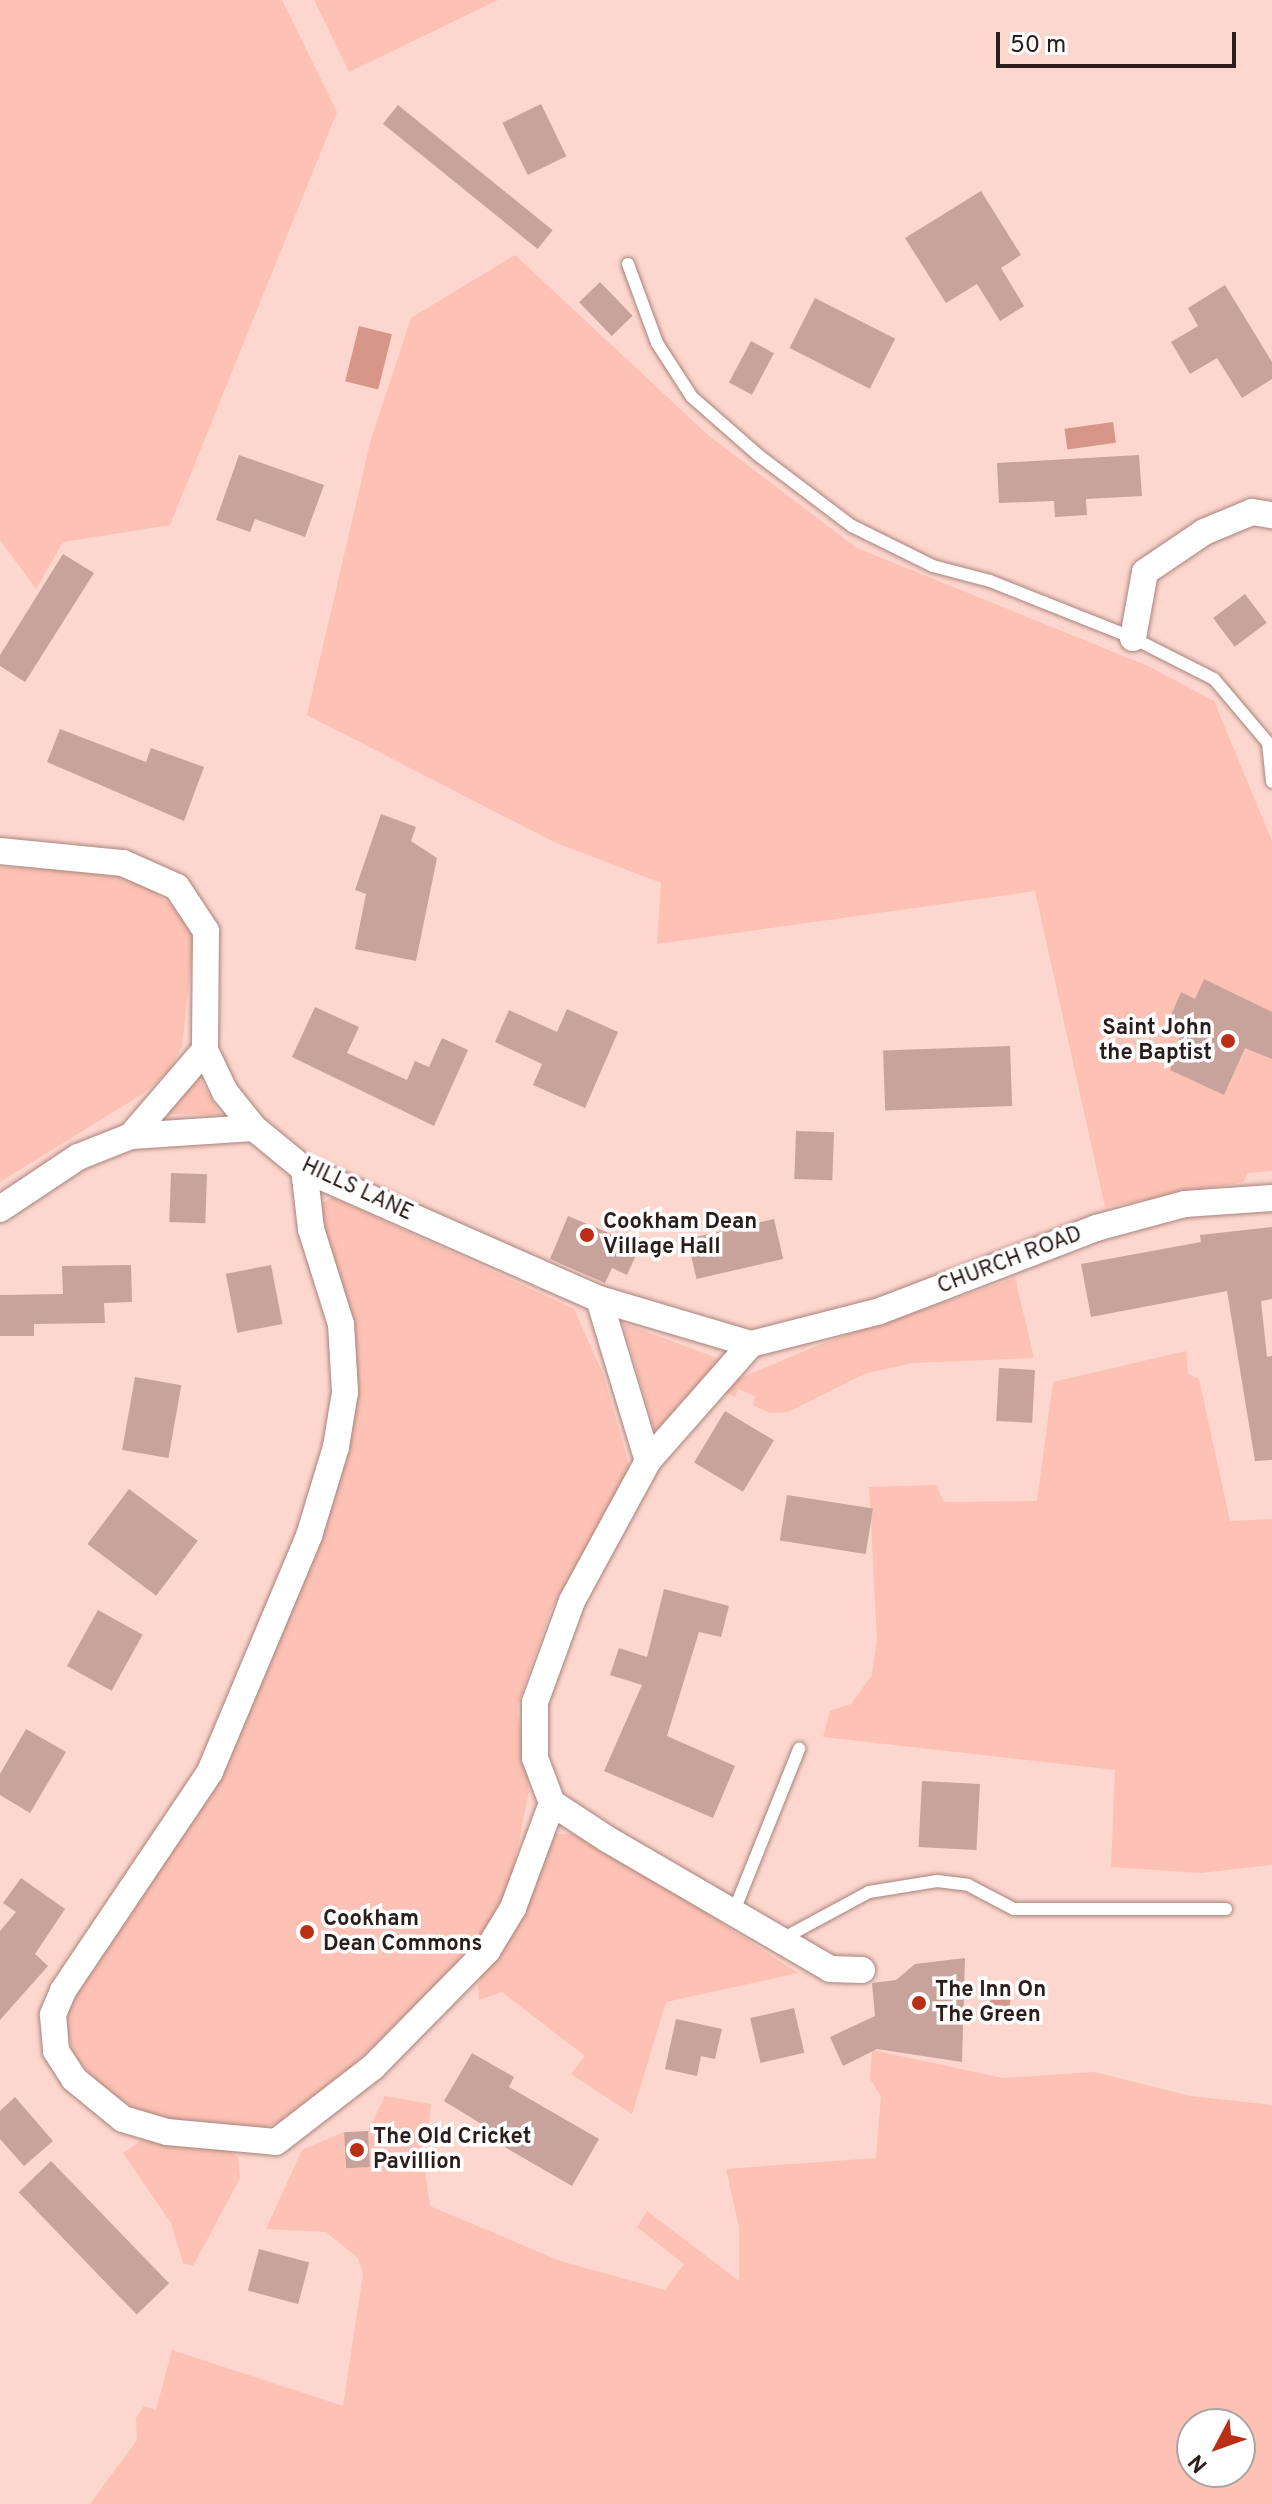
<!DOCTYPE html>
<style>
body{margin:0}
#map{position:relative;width:1272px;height:2504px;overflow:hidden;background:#fdd6ce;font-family:Overpass,sans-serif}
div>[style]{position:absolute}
.green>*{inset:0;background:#fdc1b5}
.water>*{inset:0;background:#d69688;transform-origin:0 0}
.building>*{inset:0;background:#c8a39b;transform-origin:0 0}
.roads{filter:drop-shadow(0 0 2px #a7847c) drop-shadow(0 0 2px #a7847c)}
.service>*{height:12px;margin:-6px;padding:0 6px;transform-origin:6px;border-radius:6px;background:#fff}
.minor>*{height:26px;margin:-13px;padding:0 13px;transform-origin:13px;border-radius:13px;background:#fff}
.dots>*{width:22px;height:22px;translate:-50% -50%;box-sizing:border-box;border:4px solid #fff;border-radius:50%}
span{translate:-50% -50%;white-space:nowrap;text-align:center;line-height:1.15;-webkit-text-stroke:7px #fff;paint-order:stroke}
.poi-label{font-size:22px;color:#2b1d1a;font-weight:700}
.right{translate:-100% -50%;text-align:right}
.left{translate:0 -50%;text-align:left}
.street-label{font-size:22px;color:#2b1d1a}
.north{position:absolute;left:1176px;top:2408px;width:80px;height:80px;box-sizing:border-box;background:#fff;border:2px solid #aaa5a3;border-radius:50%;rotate:229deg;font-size:22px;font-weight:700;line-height:32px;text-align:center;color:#2b1d1a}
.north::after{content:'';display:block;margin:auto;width:28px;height:36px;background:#ba2e15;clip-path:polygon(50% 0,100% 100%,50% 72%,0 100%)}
.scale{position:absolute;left:996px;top:32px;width:240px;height:36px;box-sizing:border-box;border:4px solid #2b1d1a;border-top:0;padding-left:10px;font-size:24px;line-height:28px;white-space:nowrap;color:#2b1d1a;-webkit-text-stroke:6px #fff;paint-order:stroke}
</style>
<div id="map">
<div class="green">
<i style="clip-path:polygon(0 0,282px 0,337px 112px,170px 525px,63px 542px,36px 589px,0 540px)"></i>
<i style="clip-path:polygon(314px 0,498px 0,349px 72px)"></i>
<i style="clip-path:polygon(515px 255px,708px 435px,857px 548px,1148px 666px,1214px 701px,1272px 841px,1272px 1171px,1247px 1173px,1244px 1182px,1105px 1207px,1035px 891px,657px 944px,661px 883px,554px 842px,307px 715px,371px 439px,411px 318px)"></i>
<i style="clip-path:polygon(0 867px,95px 872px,139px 882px,173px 906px,194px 937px,182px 1046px,170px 1070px,144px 1093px,0 1182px)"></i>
<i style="clip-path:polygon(199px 1078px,221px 1115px,165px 1114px)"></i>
<i style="clip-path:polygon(333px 1197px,574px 1309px,603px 1374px,630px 1468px,550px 1612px,517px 1707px,529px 1791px,509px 1891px,488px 1927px,465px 1961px,302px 2113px,243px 2135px,189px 2129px,142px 2113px,102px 2087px,76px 2057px,67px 2034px,68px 2008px,77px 1985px,220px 1770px,289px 1619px,344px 1455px,319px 1216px,322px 1203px)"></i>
<i style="clip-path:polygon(1015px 1278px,1034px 1358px,912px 1363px,864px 1374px,788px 1412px,770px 1413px,753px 1405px,755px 1396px,738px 1389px,735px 1397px,717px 1388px,821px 1344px)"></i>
<i style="clip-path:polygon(623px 1323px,720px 1359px,656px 1435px)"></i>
<i style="clip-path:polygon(1186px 1351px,1188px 1374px,1199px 1379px,1230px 1521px,1272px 1519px,1272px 1865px,1200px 1873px,1111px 1867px,1115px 1770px,823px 1737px,830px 1711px,851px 1704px,872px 1675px,877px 1639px,869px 1487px,936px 1485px,944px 1502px,1037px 1501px,1053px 1382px)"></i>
<i style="clip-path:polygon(556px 1834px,573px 1834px,621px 1857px,798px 1973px,666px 2002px,632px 2114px,571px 2074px,585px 2056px,502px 1992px,479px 2000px,478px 1984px)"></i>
<i style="clip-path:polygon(evenodd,872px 2050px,1003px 2078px,1094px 2072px,1190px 2096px,1272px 2105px,1272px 2504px,90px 2504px,137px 2440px,136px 2418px,144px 2406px,156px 2410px,172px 2350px,343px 2406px,363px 2274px,358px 2258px,326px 2232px,266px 2229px,302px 2150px,344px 2132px,345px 2168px,370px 2167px,368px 2131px,385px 2096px,431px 2104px,424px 2164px,430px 2206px,560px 2261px,665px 2290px,684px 2264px,637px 2227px,647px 2211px,739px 2281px,739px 2227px,726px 2169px,876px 2158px,881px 2096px,870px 2079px,872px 2050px,1192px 2424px,1240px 2424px,1240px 2472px,1192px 2472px,1192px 2424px)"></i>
<i style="clip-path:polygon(142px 2140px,218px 2145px,238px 2157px,240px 2178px,193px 2266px,183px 2263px,171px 2223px,123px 2153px)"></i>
</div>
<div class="water">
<i style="left:359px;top:326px;width:34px;height:57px;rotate:14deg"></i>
<i style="left:1113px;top:422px;width:21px;height:49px;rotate:82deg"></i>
<i style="left:992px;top:1984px;width:20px;height:36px;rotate:6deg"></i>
</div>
<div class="building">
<i style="left:541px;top:104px;width:58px;height:43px;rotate:64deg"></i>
<i style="left:398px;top:105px;width:199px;height:24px;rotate:39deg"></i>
<i style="clip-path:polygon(981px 191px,1021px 255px,1001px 268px,1024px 306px,1000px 321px,977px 284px,946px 303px,905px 238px)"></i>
<i style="left:600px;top:282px;width:47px;height:29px;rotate:46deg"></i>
<i style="clip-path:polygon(1225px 285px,1272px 362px,1272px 379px,1242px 398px,1217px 358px,1190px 374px,1171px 342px,1198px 326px,1188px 308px)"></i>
<i style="left:815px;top:298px;width:90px;height:56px;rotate:27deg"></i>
<i style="left:751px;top:341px;width:26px;height:47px;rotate:28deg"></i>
<i style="clip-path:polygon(239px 455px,324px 485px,305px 537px,255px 519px,250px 532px,216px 520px)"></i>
<i style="clip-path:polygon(1139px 455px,1142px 496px,1086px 499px,1087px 515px,1055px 517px,1054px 501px,999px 503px,997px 463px)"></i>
<i style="clip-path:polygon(63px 554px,94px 573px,25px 682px,0 666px,0 655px)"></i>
<i style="left:1245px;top:594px;width:36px;height:40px;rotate:53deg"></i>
<i style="clip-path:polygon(60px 729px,146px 762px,151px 748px,204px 767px,184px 821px,47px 762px)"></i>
<i style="clip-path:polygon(381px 814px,416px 827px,411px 841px,437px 858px,416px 961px,355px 949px,366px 894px,355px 890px)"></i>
<i style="clip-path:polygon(1204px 979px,1272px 1012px,1272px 1059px,1245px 1048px,1224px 1095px,1170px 1070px,1181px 1034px,1166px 1027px,1181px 992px,1195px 999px)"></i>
<i style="clip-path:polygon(315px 1007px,359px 1027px,347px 1053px,407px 1080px,415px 1061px,429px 1067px,442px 1038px,468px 1050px,434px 1126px,292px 1057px)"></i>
<i style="clip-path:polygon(567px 1009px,618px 1032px,585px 1108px,533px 1085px,542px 1064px,495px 1042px,509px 1010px,557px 1032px)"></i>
<i style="left:1010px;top:1046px;width:60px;height:127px;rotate:88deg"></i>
<i style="left:796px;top:1131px;width:38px;height:48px;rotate:2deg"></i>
<i style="left:171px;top:1173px;width:36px;height:49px;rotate:2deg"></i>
<i style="clip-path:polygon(568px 1216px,640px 1246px,627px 1275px,612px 1268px,605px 1283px,550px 1259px)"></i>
<i style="left:774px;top:1219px;width:41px;height:89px;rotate:77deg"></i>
<i style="clip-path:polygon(1272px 1227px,1272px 1299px,1261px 1301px,1267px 1357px,1272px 1356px,1272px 1460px,1255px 1461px,1227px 1291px,1091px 1317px,1081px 1264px,1201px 1242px,1200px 1235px)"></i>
<i style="clip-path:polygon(131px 1265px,132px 1302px,104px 1303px,105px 1323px,34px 1324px,34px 1336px,0 1336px,0 1295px,63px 1294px,62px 1266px)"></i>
<i style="left:271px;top:1265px;width:60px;height:46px;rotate:79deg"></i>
<i style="left:999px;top:1368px;width:36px;height:53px;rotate:3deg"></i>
<i style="left:135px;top:1377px;width:47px;height:74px;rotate:10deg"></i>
<i style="left:725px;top:1411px;width:57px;height:60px;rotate:31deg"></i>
<i style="left:129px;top:1489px;width:86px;height:69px;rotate:37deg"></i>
<i style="left:787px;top:1495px;width:87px;height:46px;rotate:9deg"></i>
<i style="clip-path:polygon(664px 1589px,729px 1606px,721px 1637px,699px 1632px,667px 1736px,735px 1766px,713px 1818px,604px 1771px,642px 1685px,610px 1675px,619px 1648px,647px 1657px)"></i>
<i style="left:98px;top:1610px;width:51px;height:64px;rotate:29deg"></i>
<i style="clip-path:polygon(26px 1729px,66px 1752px,30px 1813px,0 1795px,0 1774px)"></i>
<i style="left:922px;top:1781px;width:58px;height:66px;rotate:3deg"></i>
<i style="clip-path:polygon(21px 1878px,65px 1909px,35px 1954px,48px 1966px,0 2020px,0 1931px,16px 1912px,3px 1903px)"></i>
<i style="clip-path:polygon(965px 1958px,962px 2062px,877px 2049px,843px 2066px,830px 2037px,875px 2016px,872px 1983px,896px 1980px,915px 1964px)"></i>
<i style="left:794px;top:2008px;width:46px;height:45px;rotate:77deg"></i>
<i style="clip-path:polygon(676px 2019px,722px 2029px,715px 2059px,701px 2056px,697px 2076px,665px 2069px)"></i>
<i style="clip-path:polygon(472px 2053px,514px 2077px,509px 2087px,599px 2139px,572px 2186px,484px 2135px,488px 2128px,444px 2101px)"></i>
<i style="clip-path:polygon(15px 2097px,53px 2141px,24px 2166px,0 2139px,0 2111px)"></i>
<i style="left:368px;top:2131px;width:36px;height:24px;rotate:87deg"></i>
<i style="left:51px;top:2161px;width:170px;height:45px;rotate:46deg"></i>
<i style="left:259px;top:2249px;width:52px;height:43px;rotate:15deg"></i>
</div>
<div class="roads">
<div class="service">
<i style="left:628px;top:264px;width:84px;rotate:69.8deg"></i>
<i style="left:657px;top:343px;width:64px;rotate:57.1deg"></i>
<i style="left:692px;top:397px;width:88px;rotate:41.3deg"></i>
<i style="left:758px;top:455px;width:118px;rotate:37.1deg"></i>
<i style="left:852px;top:526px;width:90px;rotate:26.3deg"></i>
<i style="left:933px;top:566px;width:59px;rotate:14.7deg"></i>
<i style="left:990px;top:581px;width:154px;rotate:21.7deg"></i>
<i style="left:1133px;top:638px;width:91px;rotate:26.8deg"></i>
<i style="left:1214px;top:679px;width:84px;rotate:49.8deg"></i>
<i style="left:1268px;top:743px;width:39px;rotate:84deg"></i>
<i style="left:734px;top:1911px;width:175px;rotate:-68.1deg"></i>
<i style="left:782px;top:1939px;width:99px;rotate:-28.4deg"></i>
<i style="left:869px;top:1892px;width:69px;rotate:-9.2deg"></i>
<i style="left:937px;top:1881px;width:31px;rotate:7deg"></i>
<i style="left:968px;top:1885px;width:52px;rotate:27.6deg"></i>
<i style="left:1014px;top:1909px;width:212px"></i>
</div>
<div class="minor">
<i style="left:1133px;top:638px;width:67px;rotate:-79.7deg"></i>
<i style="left:1145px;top:572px;width:71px;rotate:-34.1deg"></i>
<i style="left:1204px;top:532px;width:52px;rotate:-22.6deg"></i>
<i style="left:1252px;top:512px;width:20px;rotate:9deg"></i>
<i style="left:0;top:851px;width:124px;rotate:5.6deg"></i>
<i style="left:123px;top:863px;width:59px;rotate:24deg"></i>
<i style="left:177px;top:887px;width:53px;rotate:56.6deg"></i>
<i style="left:206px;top:931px;width:119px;rotate:90.5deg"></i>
<i style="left:205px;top:1050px;width:47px;rotate:64.5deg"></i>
<i style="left:225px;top:1092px;width:46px;rotate:51.1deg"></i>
<i style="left:254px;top:1128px;width:65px;rotate:39.4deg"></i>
<i style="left:304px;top:1169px;width:322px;rotate:23.8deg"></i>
<i style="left:599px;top:1299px;width:159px;rotate:16.5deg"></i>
<i style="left:751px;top:1344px;width:133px;rotate:-14.3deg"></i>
<i style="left:880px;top:1311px;width:231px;rotate:-21deg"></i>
<i style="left:1096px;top:1228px;width:92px;rotate:-15.1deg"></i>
<i style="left:1185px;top:1204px;width:87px;rotate:-3.9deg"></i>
<i style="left:131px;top:1136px;width:113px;rotate:-49.3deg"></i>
<i style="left:304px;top:1169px;width:60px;rotate:83.3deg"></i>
<i style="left:311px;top:1229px;width:100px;rotate:72.5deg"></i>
<i style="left:341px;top:1324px;width:68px;rotate:86.6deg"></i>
<i style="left:345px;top:1392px;width:56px;rotate:99.3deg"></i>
<i style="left:336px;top:1447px;width:93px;rotate:106.9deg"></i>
<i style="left:309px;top:1536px;width:256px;rotate:112.8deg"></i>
<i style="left:210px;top:1772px;width:264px;rotate:123.9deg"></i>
<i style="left:63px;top:1991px;width:26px;rotate:113deg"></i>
<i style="left:53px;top:2015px;width:36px;rotate:85deg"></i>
<i style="left:56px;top:2051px;width:33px;rotate:57deg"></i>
<i style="left:74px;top:2079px;width:63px;rotate:39.2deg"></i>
<i style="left:123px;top:2119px;width:46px;rotate:16.5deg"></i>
<i style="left:167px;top:2132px;width:109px;rotate:5.2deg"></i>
<i style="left:276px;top:2142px;width:123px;rotate:-37.7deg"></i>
<i style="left:373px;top:2067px;width:163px;rotate:-45.5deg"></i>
<i style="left:487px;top:1951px;width:50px;rotate:-58.8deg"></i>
<i style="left:513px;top:1908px;width:112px;rotate:-69.6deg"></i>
<i style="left:0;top:1209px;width:94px;rotate:-33.7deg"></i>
<i style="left:78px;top:1157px;width:57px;rotate:-21.6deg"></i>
<i style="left:131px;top:1136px;width:123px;rotate:-3.7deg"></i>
<i style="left:599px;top:1299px;width:169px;rotate:73.2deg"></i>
<i style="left:751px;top:1344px;width:156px;rotate:131.4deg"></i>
<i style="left:648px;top:1461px;width:159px;rotate:118.5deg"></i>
<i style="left:572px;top:1601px;width:108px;rotate:110.1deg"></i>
<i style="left:535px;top:1702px;width:56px;rotate:90deg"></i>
<i style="left:535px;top:1758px;width:48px;rotate:69.3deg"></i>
<i style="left:552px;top:1803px;width:66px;rotate:33.2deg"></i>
<i style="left:607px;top:1839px;width:258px;rotate:30.2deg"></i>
<i style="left:830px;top:1969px;width:32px;rotate:2deg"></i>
</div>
</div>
<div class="dots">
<i style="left:1228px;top:1041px;background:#ba2e15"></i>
<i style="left:587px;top:1235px;background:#ba2e15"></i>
<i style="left:307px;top:1932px;background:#ba2e15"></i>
<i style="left:919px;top:2003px;background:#ba2e15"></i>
<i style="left:357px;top:2150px;background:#ba2e15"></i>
</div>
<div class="poi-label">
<span class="right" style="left:1212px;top:1041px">Saint John<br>the Baptist</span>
<span class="left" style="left:603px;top:1235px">Cookham Dean<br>Village Hall</span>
<span class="left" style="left:323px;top:1932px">Cookham<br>Dean Commons</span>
<span class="left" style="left:935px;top:2003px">The Inn On<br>The Green</span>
<span class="left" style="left:373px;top:2150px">The Old Cricket<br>Pavillion</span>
</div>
<div class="street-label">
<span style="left:357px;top:1190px;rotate:25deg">HILLS LANE</span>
<span style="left:1010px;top:1261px;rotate:-21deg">CHURCH ROAD</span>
</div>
<div class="north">N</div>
<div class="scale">50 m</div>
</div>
